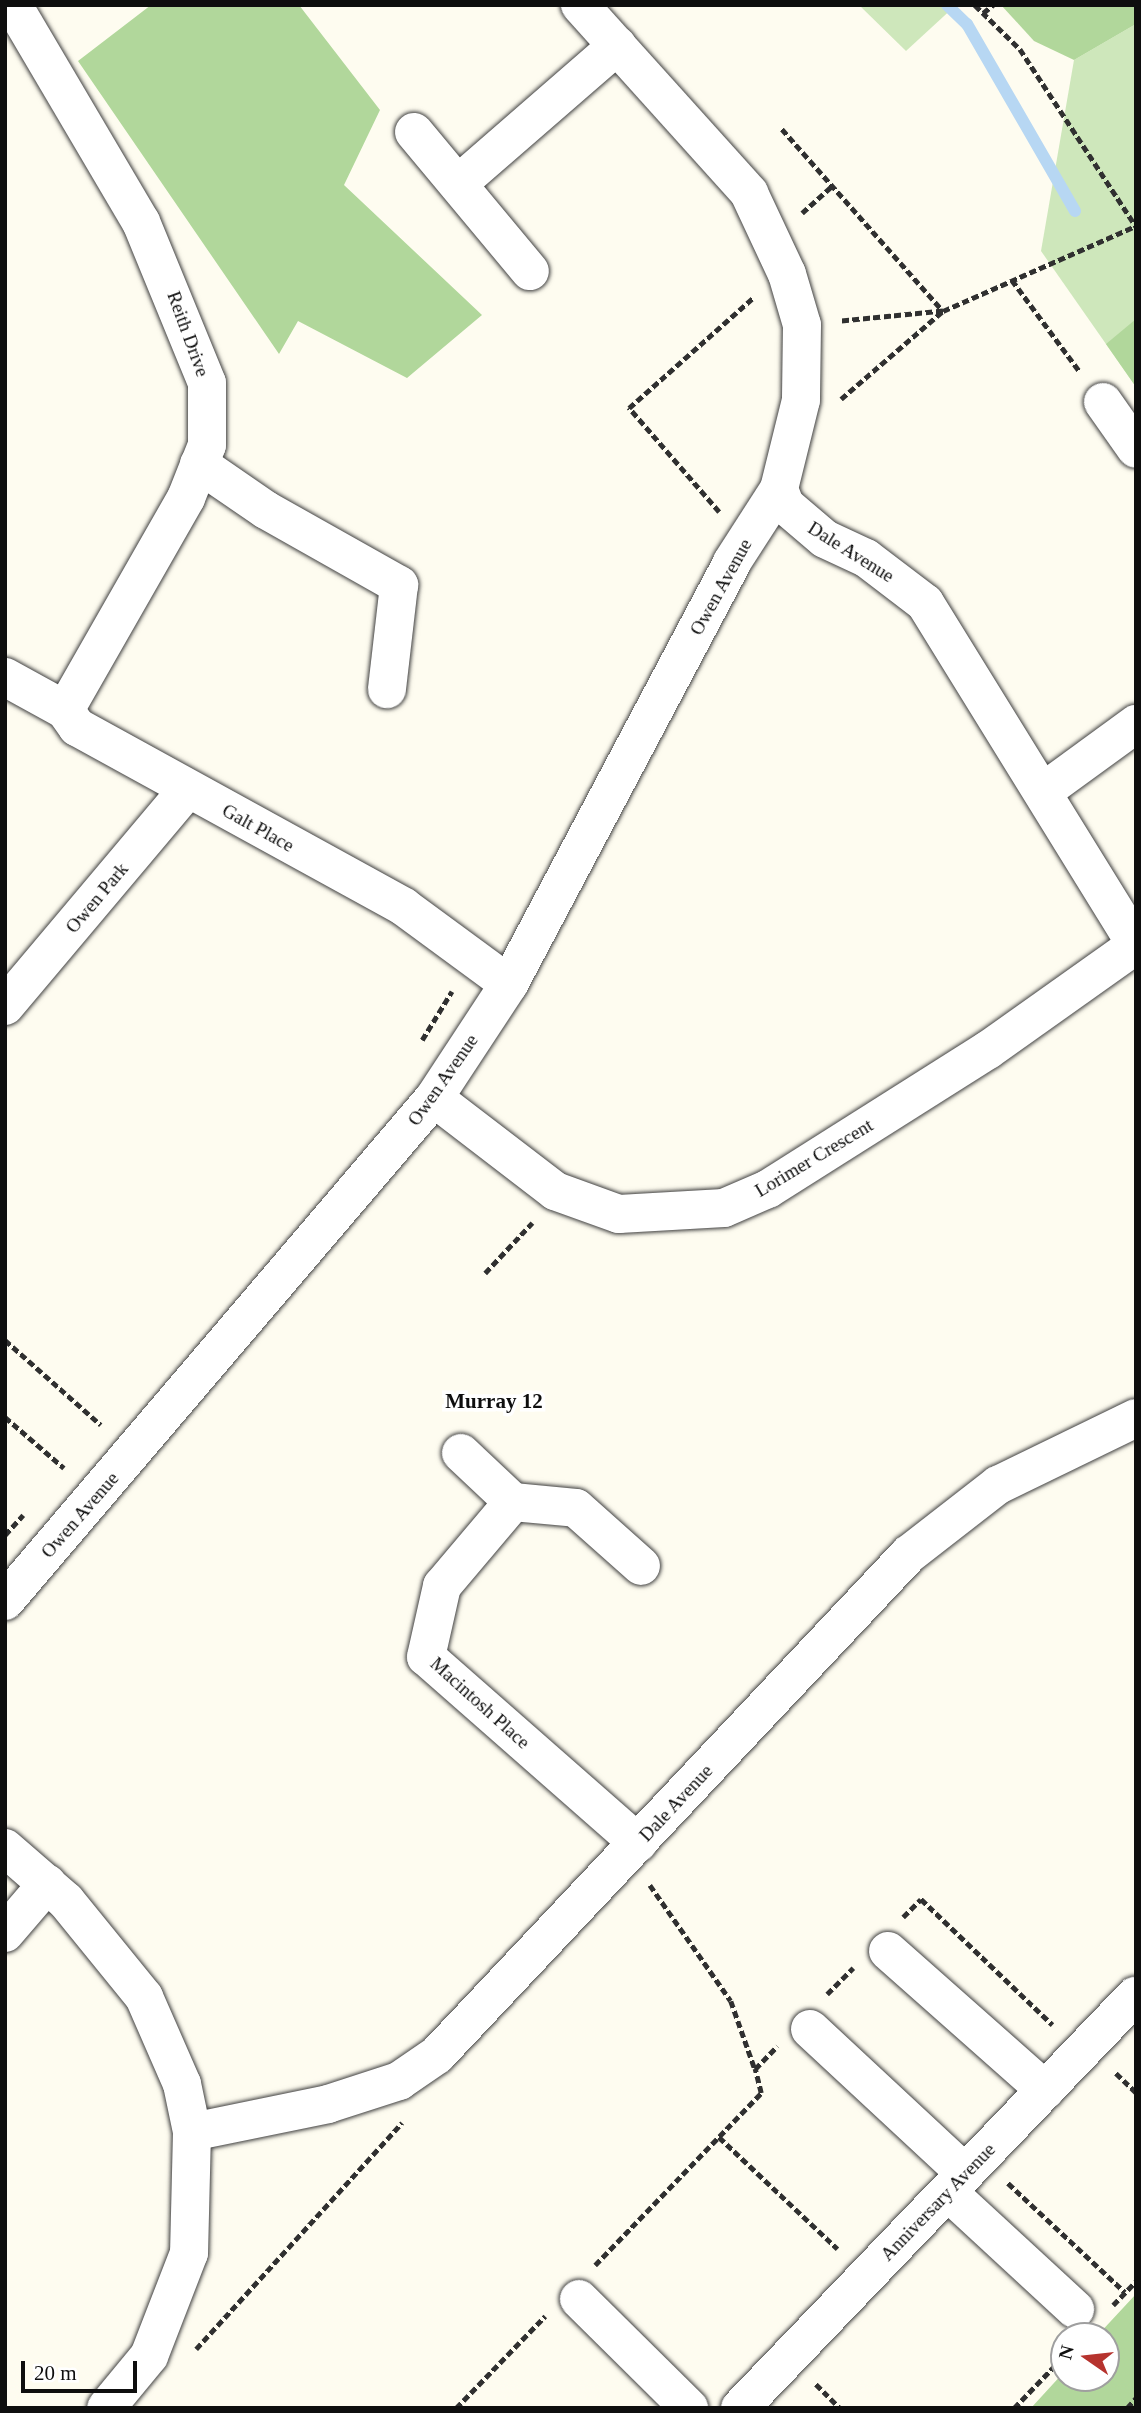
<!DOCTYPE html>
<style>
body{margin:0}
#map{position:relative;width:1141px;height:2413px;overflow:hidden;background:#fefcf0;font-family:"Times New Roman",serif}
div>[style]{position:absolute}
.green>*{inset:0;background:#cee7bb}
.forest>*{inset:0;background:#b1d79b}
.stream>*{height:12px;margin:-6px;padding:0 6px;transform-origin:6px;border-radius:6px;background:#b7d7f3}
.path>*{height:4.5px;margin-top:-2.25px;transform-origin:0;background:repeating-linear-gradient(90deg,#303030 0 7px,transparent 0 10.5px)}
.roads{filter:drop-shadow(0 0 2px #414141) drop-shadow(0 0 2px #414141)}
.minor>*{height:38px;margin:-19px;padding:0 19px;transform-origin:19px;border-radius:19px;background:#fff}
span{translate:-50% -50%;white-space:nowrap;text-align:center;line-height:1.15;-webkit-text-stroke:7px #fff;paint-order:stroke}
.street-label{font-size:19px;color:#0e0e0e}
.neighbourhood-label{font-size:21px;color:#0e0e0e;font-weight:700}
.frame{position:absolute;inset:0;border:7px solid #0e0e0e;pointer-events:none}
.north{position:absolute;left:1050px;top:2322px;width:70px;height:70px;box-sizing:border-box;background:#fff;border:2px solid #9f9f9f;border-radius:50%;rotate:284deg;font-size:19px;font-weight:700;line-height:28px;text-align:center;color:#0e0e0e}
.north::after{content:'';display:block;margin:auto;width:24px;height:32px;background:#b6332e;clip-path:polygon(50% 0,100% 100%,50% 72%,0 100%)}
.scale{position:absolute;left:21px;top:2361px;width:116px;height:32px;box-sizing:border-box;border:4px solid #0e0e0e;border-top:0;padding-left:9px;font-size:21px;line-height:24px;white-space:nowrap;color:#0e0e0e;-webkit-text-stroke:5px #fff;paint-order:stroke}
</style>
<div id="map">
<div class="green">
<i style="clip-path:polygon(859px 5px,956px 5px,906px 51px)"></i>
<i style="clip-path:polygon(1136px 24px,1136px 387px,1041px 251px,1074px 60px)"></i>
</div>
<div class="forest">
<i style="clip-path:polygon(151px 5px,299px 5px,380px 110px,344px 185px,482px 315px,407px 378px,298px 321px,279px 354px,78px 61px)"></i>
<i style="clip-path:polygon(1001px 5px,1136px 5px,1136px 24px,1074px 60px,1034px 41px)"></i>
<i style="clip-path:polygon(1136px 319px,1136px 387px,1106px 344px)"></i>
<i style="clip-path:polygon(1136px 2294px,1136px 2408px,1031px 2408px,1064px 2372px,1064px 2378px,1106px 2378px,1106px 2336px,1097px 2336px)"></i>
</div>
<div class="stream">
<i style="left:947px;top:5px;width:28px;rotate:44deg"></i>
<i style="left:967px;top:24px;width:216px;rotate:60deg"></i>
</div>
<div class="path">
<i style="left:975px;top:5px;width:63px;rotate:44.4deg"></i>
<i style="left:1020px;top:49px;width:212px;rotate:56.8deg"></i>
<i style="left:983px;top:13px;width:13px;rotate:-39deg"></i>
<i style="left:782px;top:129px;width:243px;rotate:48.5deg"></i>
<i style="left:943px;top:311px;width:102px;rotate:174.4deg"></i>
<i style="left:802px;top:213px;width:40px;rotate:-42deg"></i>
<i style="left:1012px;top:280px;width:114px;rotate:53.5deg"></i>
<i style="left:841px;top:399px;width:135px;rotate:-40.8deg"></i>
<i style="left:943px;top:311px;width:211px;rotate:-23.8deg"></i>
<i style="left:719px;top:512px;width:138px;rotate:-130.9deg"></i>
<i style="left:629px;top:408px;width:166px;rotate:-41.6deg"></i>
<i style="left:422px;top:1040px;width:57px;rotate:-58.5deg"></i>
<i style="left:485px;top:1273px;width:69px;rotate:-46.8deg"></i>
<i style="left:5px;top:1340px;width:128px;rotate:41.5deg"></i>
<i style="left:5px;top:1417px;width:78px;rotate:40.8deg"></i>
<i style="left:5px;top:1535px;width:27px;rotate:-48deg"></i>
<i style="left:650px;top:1885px;width:141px;rotate:55.1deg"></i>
<i style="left:731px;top:2001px;width:72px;rotate:70.6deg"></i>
<i style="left:903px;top:1917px;width:25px;rotate:-45deg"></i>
<i style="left:921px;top:1899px;width:182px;rotate:43.7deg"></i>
<i style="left:827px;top:1994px;width:37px;rotate:-45deg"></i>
<i style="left:1116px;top:2073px;width:28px;rotate:44deg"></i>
<i style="left:719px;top:2137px;width:163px;rotate:43.3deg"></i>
<i style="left:1008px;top:2183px;width:160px;rotate:43deg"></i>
<i style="left:595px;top:2265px;width:239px;rotate:-46deg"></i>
<i style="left:761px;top:2093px;width:25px;rotate:-104deg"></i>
<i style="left:755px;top:2069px;width:32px;rotate:-46deg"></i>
<i style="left:1113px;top:2305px;width:33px;rotate:-46deg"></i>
<i style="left:196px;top:2349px;width:306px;rotate:-47.7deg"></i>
<i style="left:816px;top:2384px;width:34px;rotate:45deg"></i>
<i style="left:456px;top:2408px;width:128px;rotate:-45.9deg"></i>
<i style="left:1014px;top:2408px;width:72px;rotate:-46.1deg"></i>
<i style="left:1127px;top:2408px;width:13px;rotate:-48deg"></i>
</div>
<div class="roads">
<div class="minor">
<i style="left:13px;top:5px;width:252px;rotate:59.5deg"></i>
<i style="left:141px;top:222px;width:174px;rotate:67.7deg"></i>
<i style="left:207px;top:383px;width:62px;rotate:90deg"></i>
<i style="left:207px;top:445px;width:57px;rotate:111.6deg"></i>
<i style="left:186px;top:498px;width:244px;rotate:119.7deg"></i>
<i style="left:580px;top:5px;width:253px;rotate:48deg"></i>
<i style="left:749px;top:193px;width:89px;rotate:64.9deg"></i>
<i style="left:787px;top:274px;width:53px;rotate:73.6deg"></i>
<i style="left:802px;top:325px;width:75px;rotate:90.8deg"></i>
<i style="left:801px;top:400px;width:92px;rotate:103.9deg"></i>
<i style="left:779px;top:489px;width:17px;rotate:69deg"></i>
<i style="left:785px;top:505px;width:52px;rotate:40.4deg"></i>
<i style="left:825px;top:539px;width:45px;rotate:24.9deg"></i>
<i style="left:866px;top:558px;width:74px;rotate:37.3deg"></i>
<i style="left:925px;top:603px;width:402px;rotate:58.3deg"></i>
<i style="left:414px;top:132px;width:181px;rotate:50.2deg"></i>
<i style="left:458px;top:184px;width:211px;rotate:-41deg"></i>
<i style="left:1103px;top:402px;width:57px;rotate:54.9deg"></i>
<i style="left:199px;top:464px;width:81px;rotate:34.5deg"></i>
<i style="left:266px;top:510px;width:153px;rotate:29.4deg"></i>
<i style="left:399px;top:585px;width:105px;rotate:96.6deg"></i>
<i style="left:5px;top:677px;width:68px;rotate:28.8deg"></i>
<i style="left:65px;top:710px;width:21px;rotate:55deg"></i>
<i style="left:77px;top:727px;width:373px;rotate:28.8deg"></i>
<i style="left:404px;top:907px;width:130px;rotate:36.3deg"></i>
<i style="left:1044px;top:791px;width:114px;rotate:-36.1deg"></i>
<i style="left:5px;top:1006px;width:284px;rotate:-49.9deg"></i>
<i style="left:434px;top:1098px;width:153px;rotate:37.5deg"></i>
<i style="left:555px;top:1191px;width:68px;rotate:19.8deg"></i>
<i style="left:619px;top:1214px;width:105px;rotate:-3.3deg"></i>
<i style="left:724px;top:1208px;width:48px;rotate:-23.4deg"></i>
<i style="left:768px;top:1189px;width:260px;rotate:-32.3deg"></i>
<i style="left:988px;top:1050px;width:181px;rotate:-35.4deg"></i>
<i style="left:461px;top:1453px;width:71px;rotate:43.3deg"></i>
<i style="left:5px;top:1601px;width:661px;rotate:-49.54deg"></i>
<i style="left:434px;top:1098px;width:136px;rotate:-56.7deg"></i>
<i style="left:509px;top:984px;width:477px;rotate:-62.1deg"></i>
<i style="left:732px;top:562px;width:87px;rotate:-57.2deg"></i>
<i style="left:638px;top:1843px;width:282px;rotate:-138.7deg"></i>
<i style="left:426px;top:1657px;width:73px;rotate:-77.3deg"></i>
<i style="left:442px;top:1586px;width:110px;rotate:-49.8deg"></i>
<i style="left:513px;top:1502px;width:63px;rotate:5.4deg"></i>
<i style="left:576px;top:1508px;width:87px;rotate:41.7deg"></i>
<i style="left:5px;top:1848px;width:81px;rotate:41deg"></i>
<i style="left:66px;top:1901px;width:124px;rotate:50.9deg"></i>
<i style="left:144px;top:1997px;width:95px;rotate:66.4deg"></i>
<i style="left:182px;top:2084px;width:49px;rotate:78.2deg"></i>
<i style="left:192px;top:2132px;width:121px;rotate:91.4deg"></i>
<i style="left:189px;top:2253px;width:110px;rotate:111.2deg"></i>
<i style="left:149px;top:2356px;width:67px;rotate:129.6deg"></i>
<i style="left:5px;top:1933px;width:65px;rotate:-49.4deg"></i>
<i style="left:888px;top:1951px;width:210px;rotate:41.5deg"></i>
<i style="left:810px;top:2029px;width:212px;rotate:42.9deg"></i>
<i style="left:192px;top:2132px;width:139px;rotate:-11.6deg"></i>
<i style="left:328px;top:2104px;width:75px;rotate:-17.9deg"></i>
<i style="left:399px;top:2081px;width:46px;rotate:-34.4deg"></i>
<i style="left:437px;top:2055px;width:688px;rotate:-46.71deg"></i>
<i style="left:909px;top:1554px;width:113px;rotate:-37.8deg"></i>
<i style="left:998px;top:1485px;width:153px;rotate:-25.9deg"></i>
<i style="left:948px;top:2192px;width:173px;rotate:42.7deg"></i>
<i style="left:579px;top:2299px;width:155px;rotate:44.7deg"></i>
<i style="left:740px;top:2408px;width:571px;rotate:-46.21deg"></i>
</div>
</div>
<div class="street-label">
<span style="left:188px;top:334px;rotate:70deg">Reith Drive</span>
<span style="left:851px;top:552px;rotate:32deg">Dale Avenue</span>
<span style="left:721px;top:587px;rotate:-61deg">Owen Avenue</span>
<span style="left:258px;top:828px;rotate:29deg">Galt Place</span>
<span style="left:97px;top:898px;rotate:-50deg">Owen Park</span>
<span style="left:443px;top:1080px;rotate:-55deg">Owen Avenue</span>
<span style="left:814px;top:1158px;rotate:-31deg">Lorimer Crescent</span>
<span style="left:80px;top:1515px;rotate:-49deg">Owen Avenue</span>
<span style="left:480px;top:1703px;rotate:42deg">Macintosh Place</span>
<span style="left:676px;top:1803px;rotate:-47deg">Dale Avenue</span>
<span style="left:938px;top:2202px;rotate:-46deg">Anniversary Avenue</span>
</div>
<div class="neighbourhood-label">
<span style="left:494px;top:1401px">Murray 12</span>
</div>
<div class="frame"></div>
<div class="north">N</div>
<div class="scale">20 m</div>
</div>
